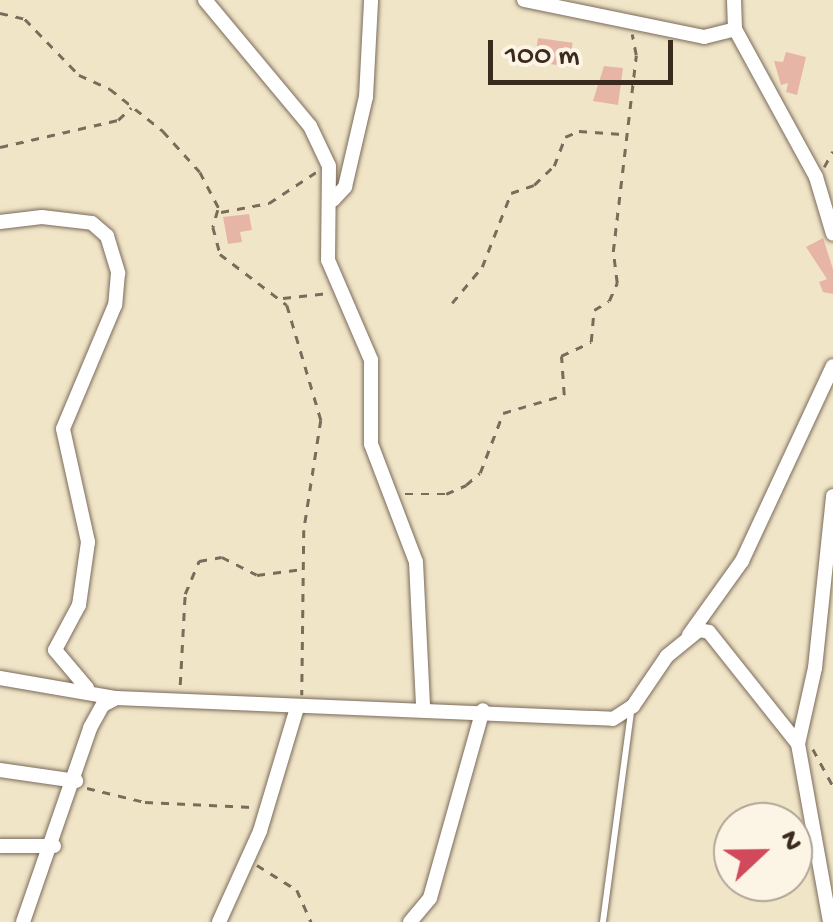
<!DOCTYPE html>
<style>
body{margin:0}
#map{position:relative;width:833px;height:922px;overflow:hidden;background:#f1e5c8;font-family:"Gochi Hand",sans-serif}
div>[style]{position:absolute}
.building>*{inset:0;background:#e7b5a6;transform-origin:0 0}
.path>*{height:2.5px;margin-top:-1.25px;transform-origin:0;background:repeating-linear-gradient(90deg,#7b6b5a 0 8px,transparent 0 16px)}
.roads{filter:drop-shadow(0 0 2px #7b6b5a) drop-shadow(0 0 2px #7b6b5a)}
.lane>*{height:6px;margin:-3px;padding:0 3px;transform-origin:3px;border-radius:3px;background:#fff}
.street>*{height:14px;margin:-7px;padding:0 7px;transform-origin:7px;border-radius:7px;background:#fff}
span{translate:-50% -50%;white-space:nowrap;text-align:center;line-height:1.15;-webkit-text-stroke:8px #fcf5e5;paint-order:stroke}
.north{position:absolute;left:713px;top:802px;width:100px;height:100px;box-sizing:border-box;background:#fcf5e5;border:2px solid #afa495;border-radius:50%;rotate:68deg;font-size:28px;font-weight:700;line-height:40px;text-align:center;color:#3b2a1e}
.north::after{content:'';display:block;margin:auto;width:35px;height:45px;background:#d1495b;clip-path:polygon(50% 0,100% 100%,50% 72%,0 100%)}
.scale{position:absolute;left:488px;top:40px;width:185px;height:45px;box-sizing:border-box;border:5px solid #3b2a1e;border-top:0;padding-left:12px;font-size:30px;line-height:35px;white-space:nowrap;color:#3b2a1e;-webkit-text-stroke:8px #fcf5e5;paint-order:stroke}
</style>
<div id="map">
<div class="building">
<i style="left:538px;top:38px;width:35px;height:24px;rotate:8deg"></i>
<i style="clip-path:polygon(786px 52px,806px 57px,797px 95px,786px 92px,788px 83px,781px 85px,774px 61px,783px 62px)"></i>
<i style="clip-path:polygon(604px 66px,623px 68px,618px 105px,593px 101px)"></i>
<i style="clip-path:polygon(249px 214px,252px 230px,240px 232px,242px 242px,228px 244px,223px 217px)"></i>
<i style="clip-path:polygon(823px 238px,833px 269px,833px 294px,823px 292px,819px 282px,827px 279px,806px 247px)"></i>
</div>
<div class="path">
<i style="left:0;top:13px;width:26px;rotate:13deg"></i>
<i style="left:25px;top:19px;width:78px;rotate:46deg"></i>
<i style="left:79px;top:75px;width:34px;rotate:24deg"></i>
<i style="left:110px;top:89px;width:68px;rotate:38.4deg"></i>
<i style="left:163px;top:131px;width:55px;rotate:47.9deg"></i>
<i style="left:200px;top:172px;width:45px;rotate:62.3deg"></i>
<i style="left:221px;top:212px;width:49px;rotate:-10.6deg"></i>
<i style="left:269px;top:203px;width:56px;rotate:-33.4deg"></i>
<i style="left:0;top:147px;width:121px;rotate:-12.9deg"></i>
<i style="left:118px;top:120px;width:18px;rotate:-43deg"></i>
<i style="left:824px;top:167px;width:18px;rotate:-61deg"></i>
<i style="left:218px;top:210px;width:18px;rotate:106deg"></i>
<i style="left:213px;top:227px;width:28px;rotate:75deg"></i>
<i style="left:220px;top:254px;width:84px;rotate:37.3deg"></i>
<i style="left:287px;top:305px;width:120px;rotate:73.5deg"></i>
<i style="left:321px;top:420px;width:111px;rotate:98.8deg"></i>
<i style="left:304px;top:530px;width:165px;rotate:90.7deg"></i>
<i style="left:283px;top:298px;width:46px;rotate:-6.2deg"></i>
<i style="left:452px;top:303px;width:47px;rotate:-50.2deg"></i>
<i style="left:482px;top:267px;width:79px;rotate:-68.6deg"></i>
<i style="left:511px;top:193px;width:24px;rotate:-19deg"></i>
<i style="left:534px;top:185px;width:28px;rotate:-44deg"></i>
<i style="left:554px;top:166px;width:31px;rotate:-69deg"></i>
<i style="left:565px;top:137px;width:15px;rotate:-23deg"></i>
<i style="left:579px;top:131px;width:43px;rotate:4deg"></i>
<i style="left:405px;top:494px;width:41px"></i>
<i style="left:446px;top:494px;width:22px;rotate:-24deg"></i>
<i style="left:466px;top:485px;width:18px;rotate:-41deg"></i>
<i style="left:480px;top:473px;width:64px;rotate:-69deg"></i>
<i style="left:503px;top:413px;width:64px;rotate:-16.4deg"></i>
<i style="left:564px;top:395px;width:39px;rotate:-94deg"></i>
<i style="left:561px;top:356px;width:33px;rotate:-25deg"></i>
<i style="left:591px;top:342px;width:32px;rotate:-85deg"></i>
<i style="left:594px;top:310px;width:17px;rotate:-31deg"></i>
<i style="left:609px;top:301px;width:20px;rotate:-66deg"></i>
<i style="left:617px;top:283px;width:31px;rotate:-97deg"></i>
<i style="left:613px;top:252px;width:198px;rotate:-83.3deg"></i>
<i style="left:636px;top:55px;width:21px;rotate:-101deg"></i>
<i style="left:180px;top:685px;width:91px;rotate:-86.9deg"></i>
<i style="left:185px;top:594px;width:36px;rotate:-67deg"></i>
<i style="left:199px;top:561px;width:23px;rotate:-10deg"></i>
<i style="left:222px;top:557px;width:39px;rotate:27deg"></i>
<i style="left:257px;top:575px;width:46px;rotate:-7.4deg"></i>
<i style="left:813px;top:749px;width:42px;rotate:61.6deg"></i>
<i style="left:87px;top:788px;width:60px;rotate:13.6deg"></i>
<i style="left:145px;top:802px;width:107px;rotate:2.7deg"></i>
<i style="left:257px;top:865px;width:47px;rotate:32deg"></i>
<i style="left:297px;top:890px;width:35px;rotate:66deg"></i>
</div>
<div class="roads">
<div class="lane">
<i style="left:603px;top:922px;width:212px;rotate:-82.4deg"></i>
</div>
<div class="street">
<i style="left:205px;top:0;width:164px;rotate:50.2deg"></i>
<i style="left:310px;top:126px;width:44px;rotate:64.6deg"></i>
<i style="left:329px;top:166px;width:94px;rotate:90.6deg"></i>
<i style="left:328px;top:260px;width:109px;rotate:66.7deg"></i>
<i style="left:371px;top:360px;width:84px;rotate:90deg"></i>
<i style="left:371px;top:444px;width:126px;rotate:69.1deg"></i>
<i style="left:416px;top:562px;width:144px;rotate:87.2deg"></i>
<i style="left:524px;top:0;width:184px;rotate:11.6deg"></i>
<i style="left:704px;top:37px;width:32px;rotate:-14deg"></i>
<i style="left:734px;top:0;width:29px;rotate:88deg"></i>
<i style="left:735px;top:29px;width:169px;rotate:61.3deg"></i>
<i style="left:816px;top:177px;width:59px;rotate:73.4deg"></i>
<i style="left:333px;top:200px;width:18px;rotate:-47deg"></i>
<i style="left:345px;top:187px;width:92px;rotate:-76.9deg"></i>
<i style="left:366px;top:97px;width:97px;rotate:-87deg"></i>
<i style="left:0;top:222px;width:42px;rotate:-6.8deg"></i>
<i style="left:42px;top:217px;width:50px;rotate:6.8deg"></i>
<i style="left:92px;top:223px;width:20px;rotate:41deg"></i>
<i style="left:107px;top:236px;width:39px;rotate:73deg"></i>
<i style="left:118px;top:273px;width:32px;rotate:95deg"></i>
<i style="left:115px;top:305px;width:134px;rotate:112.8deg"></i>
<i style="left:63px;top:429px;width:116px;rotate:77.5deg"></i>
<i style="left:88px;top:542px;width:64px;rotate:98.1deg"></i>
<i style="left:79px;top:605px;width:51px;rotate:118.1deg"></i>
<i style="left:55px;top:650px;width:50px;rotate:49.9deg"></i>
<i style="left:689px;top:635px;width:91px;rotate:-54.4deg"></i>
<i style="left:742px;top:561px;width:215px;rotate:-65deg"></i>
<i style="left:0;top:678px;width:118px;rotate:9.8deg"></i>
<i style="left:116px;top:698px;width:497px;rotate:2.4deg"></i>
<i style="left:613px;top:719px;width:24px;rotate:-33deg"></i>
<i style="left:633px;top:706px;width:60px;rotate:-55.8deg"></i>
<i style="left:667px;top:656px;width:41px;rotate:-39.1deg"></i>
<i style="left:699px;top:630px;width:10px;rotate:11deg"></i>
<i style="left:709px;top:632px;width:143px;rotate:51.5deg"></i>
<i style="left:0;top:770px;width:77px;rotate:8.2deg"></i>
<i style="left:0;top:846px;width:54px"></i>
<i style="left:23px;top:922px;width:205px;rotate:-70.9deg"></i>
<i style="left:90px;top:728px;width:26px;rotate:-61deg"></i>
<i style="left:103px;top:705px;width:15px;rotate:-28deg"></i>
<i style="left:219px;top:922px;width:100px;rotate:-65.7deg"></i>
<i style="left:260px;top:831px;width:128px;rotate:-73.3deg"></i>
<i style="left:410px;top:922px;width:31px;rotate:-50deg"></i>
<i style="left:430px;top:898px;width:195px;rotate:-74.3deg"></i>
<i style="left:830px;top:922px;width:181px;rotate:-100.2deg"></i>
<i style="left:798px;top:744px;width:78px;rotate:-77.4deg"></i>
<i style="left:815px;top:668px;width:173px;rotate:-84deg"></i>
</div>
</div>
<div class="north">N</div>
<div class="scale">100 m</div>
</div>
